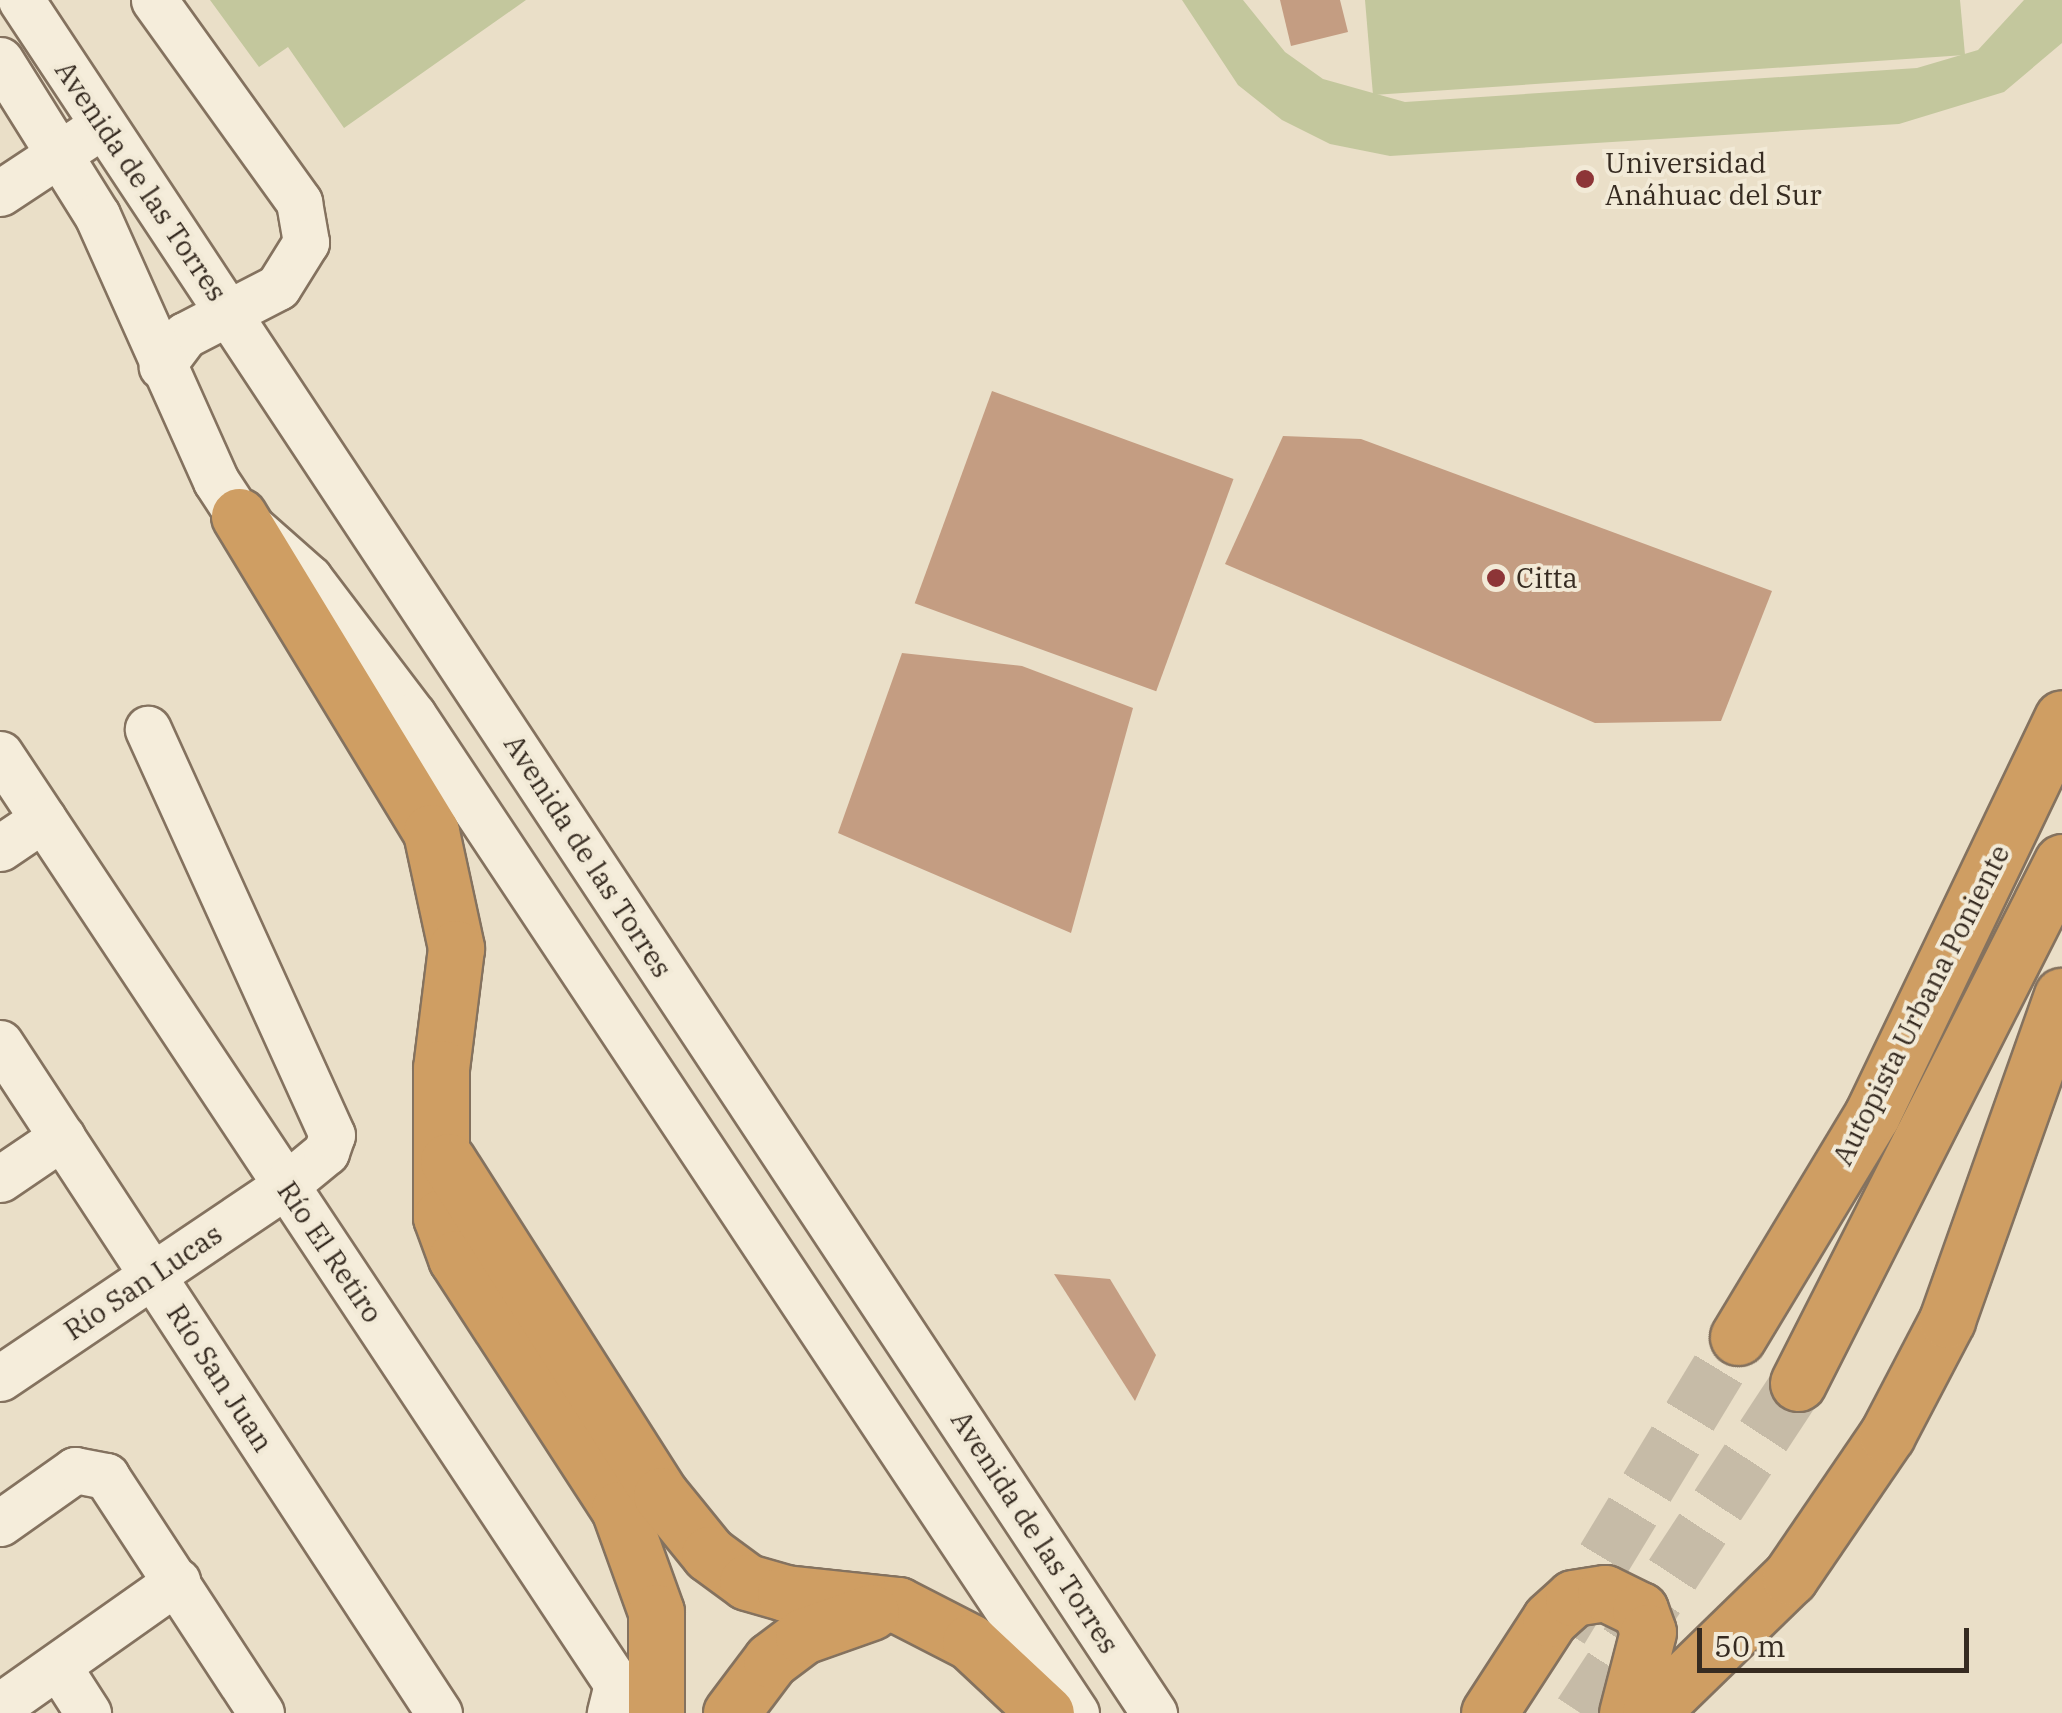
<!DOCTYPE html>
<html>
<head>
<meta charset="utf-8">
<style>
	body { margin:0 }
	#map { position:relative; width:2062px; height:1713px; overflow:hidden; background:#eadfc8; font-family:"IBM Plex Serif",serif }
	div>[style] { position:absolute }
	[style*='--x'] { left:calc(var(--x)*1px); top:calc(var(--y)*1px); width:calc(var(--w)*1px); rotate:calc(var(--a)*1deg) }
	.green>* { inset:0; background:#c3c79d }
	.building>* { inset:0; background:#c49d82; transform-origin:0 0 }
	.highway-tunnel>* { height:55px; margin-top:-27.5px; transform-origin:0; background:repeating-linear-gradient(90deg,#c6bba7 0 55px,transparent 0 83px) }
	.roads { filter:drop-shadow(2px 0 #84725f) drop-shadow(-2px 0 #84725f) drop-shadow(0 2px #84725f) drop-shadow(0 -2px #84725f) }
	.minor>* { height:45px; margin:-22.5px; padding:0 22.5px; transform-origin:22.5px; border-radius:22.5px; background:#f5eddb }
	.highway>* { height:55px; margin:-27.5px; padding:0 27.5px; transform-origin:27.5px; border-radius:27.5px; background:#cf9e63 }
	.dots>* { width:28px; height:28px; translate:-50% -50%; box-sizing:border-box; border:5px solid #f2ead7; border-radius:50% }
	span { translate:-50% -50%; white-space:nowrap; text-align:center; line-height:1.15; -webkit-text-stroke:8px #f2ead7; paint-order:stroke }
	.poi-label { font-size:28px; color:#362b21 }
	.left { translate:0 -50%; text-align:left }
	.street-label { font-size:28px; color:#362b21 }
	.scale { position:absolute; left:1697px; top:1628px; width:272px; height:45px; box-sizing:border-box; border:5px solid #362b21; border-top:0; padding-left:12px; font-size:30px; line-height:35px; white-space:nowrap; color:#362b21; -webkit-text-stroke:8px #f2ead7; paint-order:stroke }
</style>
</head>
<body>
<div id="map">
	<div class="green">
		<i style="clip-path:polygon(210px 0,526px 0,344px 128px,288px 47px,259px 67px)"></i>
		<i style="clip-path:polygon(1182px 0,1243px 0,1285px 52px,1323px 79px,1405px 102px,1917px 68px,1978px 50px,2024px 0,2062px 0,2062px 43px,2004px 92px,1899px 124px,1390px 156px,1330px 144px,1282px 120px,1238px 85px)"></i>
		<i style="clip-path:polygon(1365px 0,1960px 0,1965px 55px,1373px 95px)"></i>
	</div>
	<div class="building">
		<i style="clip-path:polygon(1280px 0,1340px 0,1348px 32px,1291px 46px)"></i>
		<i style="left:992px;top:391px;width:257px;height:226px;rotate:20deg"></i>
		<i style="clip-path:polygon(1283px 436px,1361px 439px,1772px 591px,1721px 721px,1595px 723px,1225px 564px)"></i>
		<i style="clip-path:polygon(902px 653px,1022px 666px,1133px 708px,1071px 933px,838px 833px)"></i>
		<i style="clip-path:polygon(1054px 1274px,1110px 1279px,1156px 1355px,1135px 1401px)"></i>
	</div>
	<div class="highway-tunnel">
		<i style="--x:1561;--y:1629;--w:341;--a:-58.8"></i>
		<i style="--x:1581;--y:1713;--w:395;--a:-56.7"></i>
	</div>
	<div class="roads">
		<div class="minor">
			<i style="--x:21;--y:0;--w:2054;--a:56.52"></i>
			<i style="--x:154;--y:0;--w:249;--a:54.3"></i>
			<i style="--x:299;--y:202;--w:41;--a:80.1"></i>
			<i style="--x:306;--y:242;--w:53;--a:121.9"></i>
			<i style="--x:278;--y:287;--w:105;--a:152.7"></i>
			<i style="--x:185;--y:335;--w:39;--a:127"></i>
			<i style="--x:0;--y:60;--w:183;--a:58"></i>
			<i style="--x:97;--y:215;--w:291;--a:65.9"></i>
			<i style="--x:216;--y:481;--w:42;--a:56.7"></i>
			<i style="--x:239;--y:516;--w:94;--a:41.5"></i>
			<i style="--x:309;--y:578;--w:172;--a:52.8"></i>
			<i style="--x:413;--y:715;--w:1198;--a:56.4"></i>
			<i style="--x:0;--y:193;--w:103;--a:-33.5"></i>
			<i style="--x:0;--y:754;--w:1116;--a:56.44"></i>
			<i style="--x:617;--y:1684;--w:30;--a:104"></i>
			<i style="--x:0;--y:848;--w:52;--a:-34"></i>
			<i style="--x:0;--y:1043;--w:801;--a:56.77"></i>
			<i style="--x:0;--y:1179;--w:75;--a:-34.1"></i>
			<i style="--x:0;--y:1378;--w:345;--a:-34"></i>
			<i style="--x:286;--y:1185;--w:52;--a:-39.5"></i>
			<i style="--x:326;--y:1152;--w:18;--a:-71"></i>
			<i style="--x:332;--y:1135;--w:446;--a:-114.4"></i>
			<i style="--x:0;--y:1523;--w:92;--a:-35.2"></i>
			<i style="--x:75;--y:1470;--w:32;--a:11"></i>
			<i style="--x:106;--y:1476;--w:283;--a:56.8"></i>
			<i style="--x:58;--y:1666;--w:56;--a:57.4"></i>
			<i style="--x:0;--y:1706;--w:217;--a:-35.2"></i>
		</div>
		<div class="highway">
			<i style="--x:239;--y:516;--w:370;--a:58.7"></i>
			<i style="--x:431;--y:832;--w:119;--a:77.8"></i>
			<i style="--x:456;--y:948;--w:121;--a:97.1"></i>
			<i style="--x:441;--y:1068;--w:149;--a:90"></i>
			<i style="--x:441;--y:1217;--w:44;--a:69.9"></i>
			<i style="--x:456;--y:1258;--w:299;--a:57"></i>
			<i style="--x:619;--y:1509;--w:109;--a:70.2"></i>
			<i style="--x:656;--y:1612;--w:101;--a:90"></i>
			<i style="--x:448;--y:1161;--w:396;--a:57.5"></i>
			<i style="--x:661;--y:1495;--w:76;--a:50.9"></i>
			<i style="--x:709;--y:1554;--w:47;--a:36.4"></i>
			<i style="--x:747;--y:1582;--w:40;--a:16"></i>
			<i style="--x:785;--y:1593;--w:114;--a:6.1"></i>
			<i style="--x:898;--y:1605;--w:81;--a:27.2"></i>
			<i style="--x:970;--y:1642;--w:104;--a:43.1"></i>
			<i style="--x:1738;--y:1337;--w:259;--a:-58.9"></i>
			<i style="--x:1872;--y:1115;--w:440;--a:-64.4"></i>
			<i style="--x:1798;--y:1383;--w:584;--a:-63.13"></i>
			<i style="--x:731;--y:1713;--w:66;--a:-53"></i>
			<i style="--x:771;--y:1660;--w:40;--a:-37"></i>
			<i style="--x:803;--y:1636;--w:72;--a:-19.4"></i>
			<i style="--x:1489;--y:1713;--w:112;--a:-57"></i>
			<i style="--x:1550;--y:1619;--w:31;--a:-42"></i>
			<i style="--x:1573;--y:1598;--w:32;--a:-9"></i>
			<i style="--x:1605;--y:1593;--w:39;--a:26"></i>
			<i style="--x:1640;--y:1610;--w:23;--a:70"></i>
			<i style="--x:1648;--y:1632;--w:84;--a:104.5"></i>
			<i style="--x:1650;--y:1713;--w:195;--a:-44.2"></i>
			<i style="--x:1790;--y:1577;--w:172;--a:-55.7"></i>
			<i style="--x:1887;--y:1435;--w:130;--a:-62.4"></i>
			<i style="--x:1947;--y:1320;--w:344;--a:-70.5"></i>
		</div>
	</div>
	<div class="dots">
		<i style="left:1585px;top:179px;background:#8d3537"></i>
		<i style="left:1496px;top:578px;background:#8d3537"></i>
	</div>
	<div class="poi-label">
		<span class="left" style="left:1605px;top:179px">Universidad<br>Anáhuac del Sur</span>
		<span class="left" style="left:1516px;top:578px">Citta</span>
	</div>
	<div class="street-label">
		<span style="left:141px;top:181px;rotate:56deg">Avenida de las Torres</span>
		<span style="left:588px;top:856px;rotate:57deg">Avenida de las Torres</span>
		<span style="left:1921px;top:1005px;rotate:-63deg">Autopista Urbana Poniente</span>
		<span style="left:330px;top:1252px;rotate:56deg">Río El Retiro</span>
		<span style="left:143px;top:1282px;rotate:-34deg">Río San Lucas</span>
		<span style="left:220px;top:1378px;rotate:57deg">Río San Juan</span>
		<span style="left:1035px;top:1532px;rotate:57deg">Avenida de las Torres</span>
	</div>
	<div class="scale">50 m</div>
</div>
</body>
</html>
